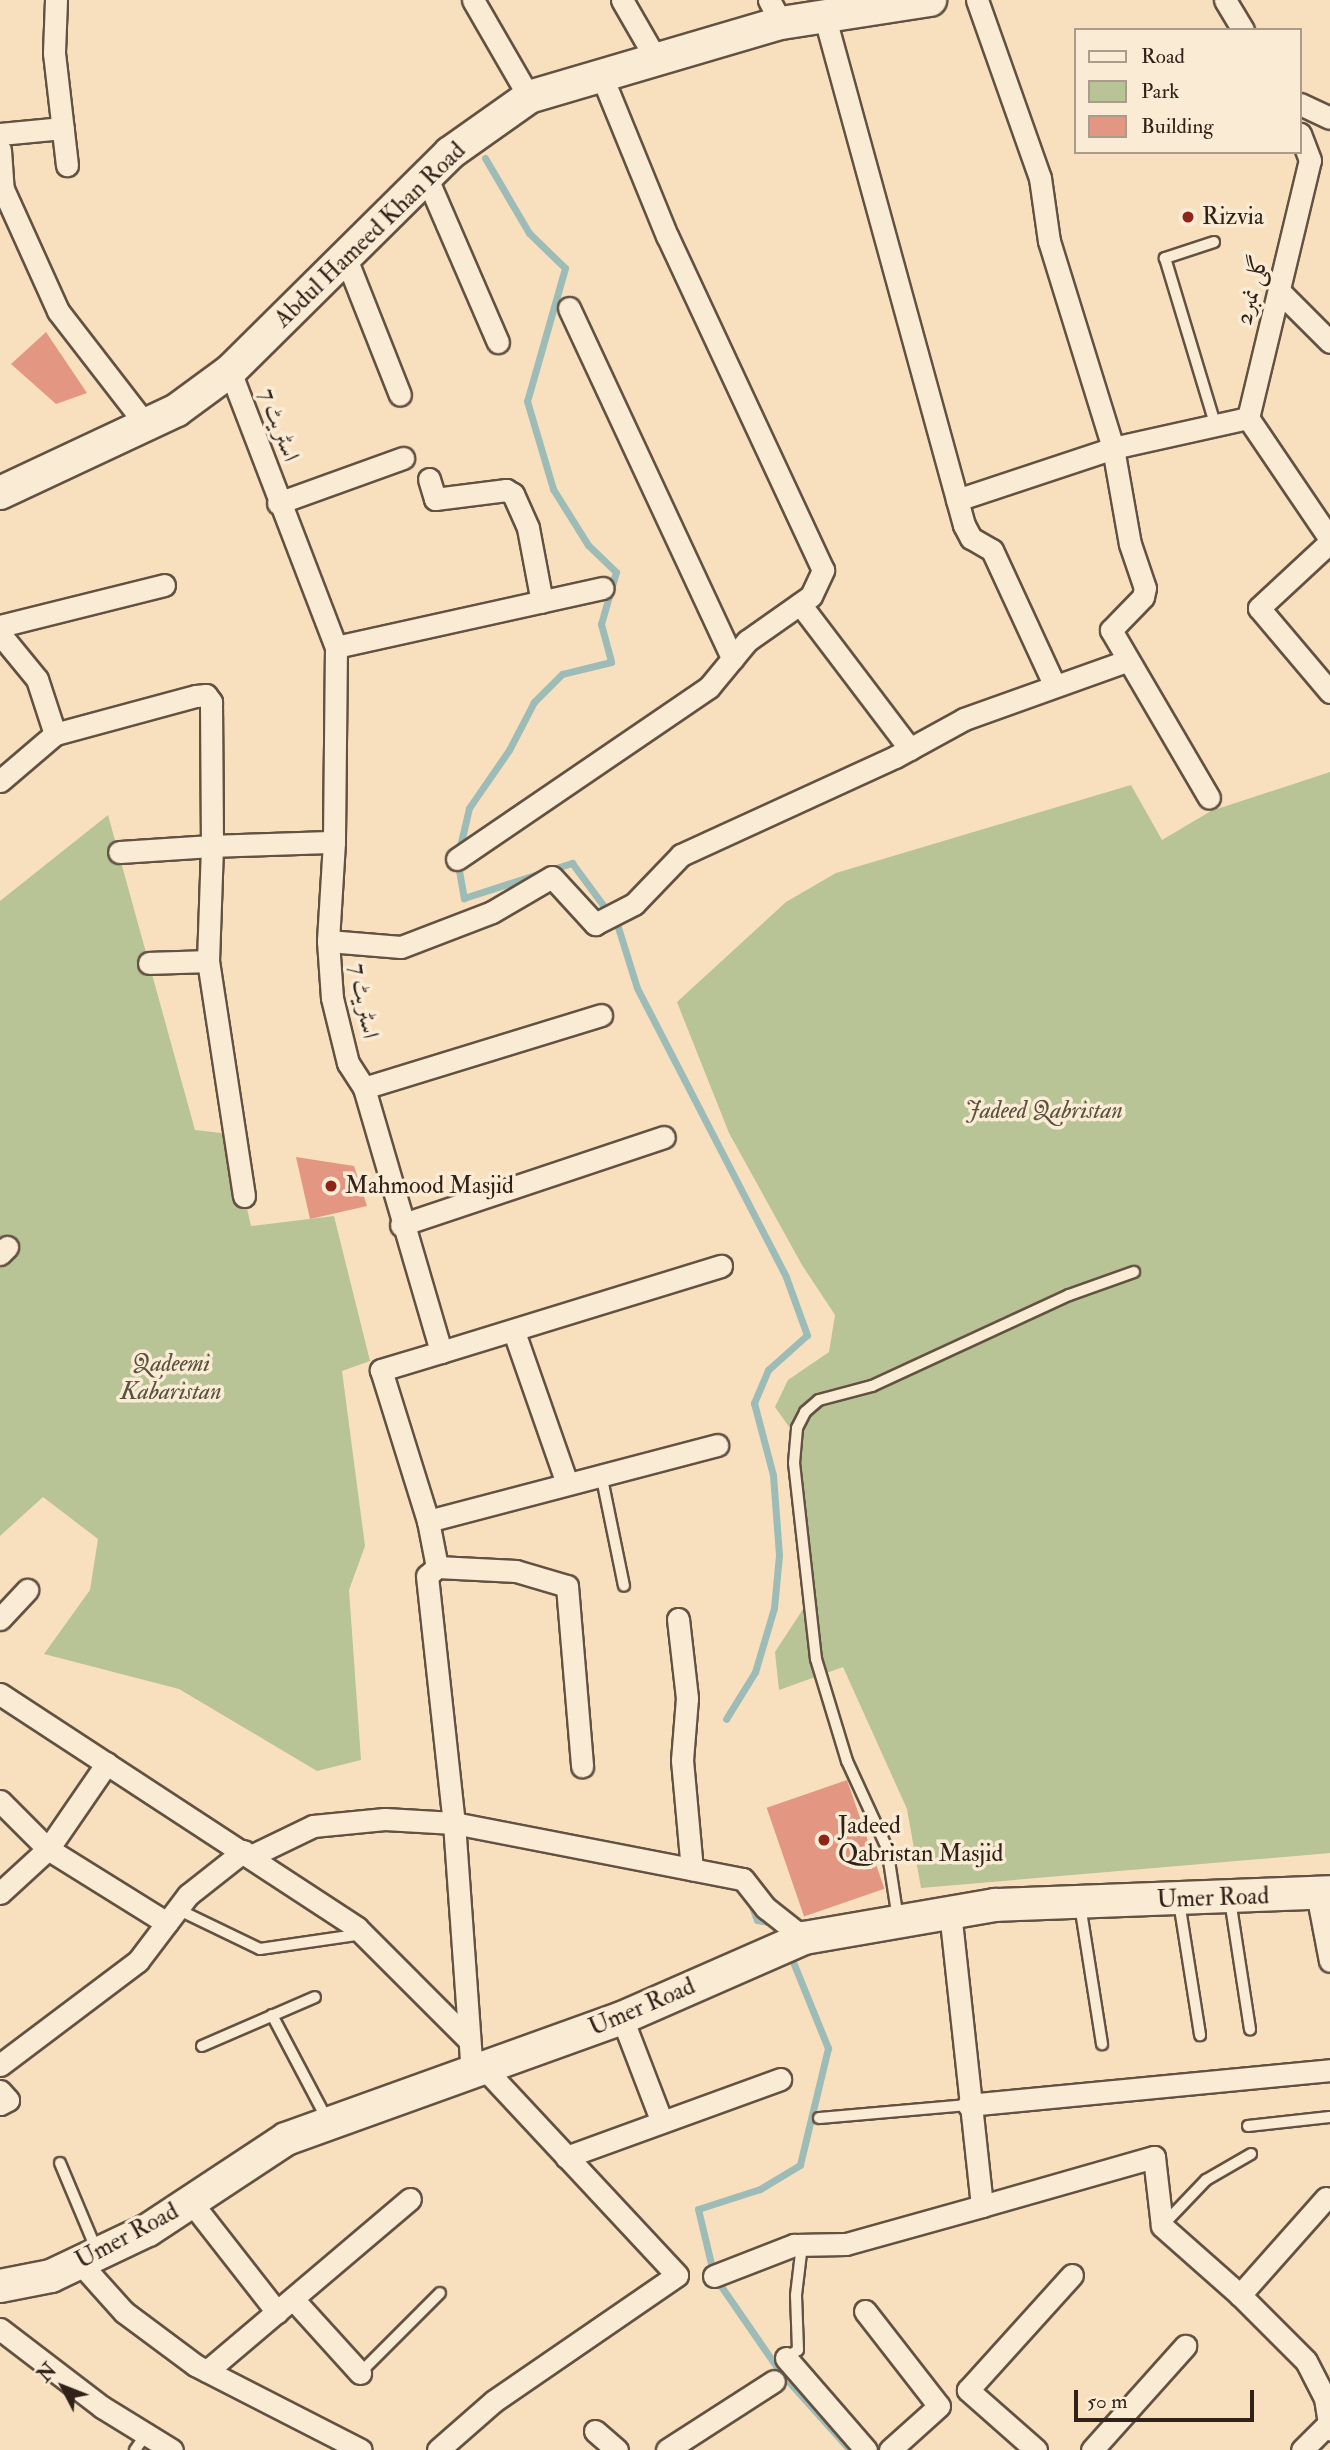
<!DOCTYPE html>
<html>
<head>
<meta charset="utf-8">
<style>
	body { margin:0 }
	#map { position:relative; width:1330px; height:2450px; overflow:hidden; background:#f8e0bf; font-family:"IM FELL Double Pica",Amiri,serif }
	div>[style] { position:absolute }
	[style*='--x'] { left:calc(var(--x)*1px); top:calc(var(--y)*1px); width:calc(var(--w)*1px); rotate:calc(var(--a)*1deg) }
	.green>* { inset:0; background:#b8c396 }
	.stream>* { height:7px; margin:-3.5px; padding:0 3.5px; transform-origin:3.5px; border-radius:3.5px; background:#9ebcb7 }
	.building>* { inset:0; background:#e39783; transform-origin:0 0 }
	.roads { filter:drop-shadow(2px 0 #635242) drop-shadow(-2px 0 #635242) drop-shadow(0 2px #635242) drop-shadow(0 -2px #635242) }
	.lane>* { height:10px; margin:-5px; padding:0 5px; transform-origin:5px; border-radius:5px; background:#faebd5 }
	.street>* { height:21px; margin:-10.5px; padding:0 10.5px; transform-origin:10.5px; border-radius:10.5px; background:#faebd5 }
	.secondary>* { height:32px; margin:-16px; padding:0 16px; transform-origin:16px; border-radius:16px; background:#faebd5 }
	.dots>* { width:19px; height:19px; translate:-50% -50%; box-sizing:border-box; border:4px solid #faebd5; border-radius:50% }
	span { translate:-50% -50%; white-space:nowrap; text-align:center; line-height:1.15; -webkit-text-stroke:7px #faebd5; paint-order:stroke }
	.poi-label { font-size:24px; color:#312219 }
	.left { translate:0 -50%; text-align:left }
	.street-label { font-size:24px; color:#312219 }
	.park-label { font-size:24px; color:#5a523e; font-style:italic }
	.legend { position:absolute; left:1074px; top:28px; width:228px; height:126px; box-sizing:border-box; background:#faebd5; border:2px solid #aa9b8a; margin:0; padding:9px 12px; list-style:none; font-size:21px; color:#312219 }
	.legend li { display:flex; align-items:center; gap:14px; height:35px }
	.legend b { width:35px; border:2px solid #aa9b8a }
	.north { position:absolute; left:28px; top:2352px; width:70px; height:70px; -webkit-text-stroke:5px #faebd5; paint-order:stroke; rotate:312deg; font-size:19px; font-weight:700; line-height:28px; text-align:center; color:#312219 }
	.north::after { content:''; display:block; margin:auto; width:24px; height:32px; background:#312219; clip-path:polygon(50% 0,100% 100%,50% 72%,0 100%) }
	.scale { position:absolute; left:1074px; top:2390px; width:180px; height:32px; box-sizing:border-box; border:4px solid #312219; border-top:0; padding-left:9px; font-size:21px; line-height:24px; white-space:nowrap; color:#312219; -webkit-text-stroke:5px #faebd5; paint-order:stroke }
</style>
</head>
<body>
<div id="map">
	<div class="green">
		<i style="clip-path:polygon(1330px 772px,1330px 1853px,921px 1888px,907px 1809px,843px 1667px,779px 1690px,775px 1652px,807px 1603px,799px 1441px,775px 1407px,788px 1380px,829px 1352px,835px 1315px,802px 1265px,729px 1133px,677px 1002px,786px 902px,836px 873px,1131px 785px,1162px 840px,1211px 811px)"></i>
		<i style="clip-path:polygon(108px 815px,195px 1130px,230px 1134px,251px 1226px,334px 1216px,370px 1361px,342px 1371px,365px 1546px,349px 1590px,361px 1760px,317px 1771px,179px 1689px,44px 1654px,90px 1590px,98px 1539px,43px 1497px,0 1536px,0 901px)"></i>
	</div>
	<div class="stream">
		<i style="--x:485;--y:158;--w:87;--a:59.6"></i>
		<i style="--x:529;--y:233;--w:50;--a:44.2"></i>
		<i style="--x:565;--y:268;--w:138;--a:105.9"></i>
		<i style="--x:527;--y:401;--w:92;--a:73.5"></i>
		<i style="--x:553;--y:489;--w:66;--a:58"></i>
		<i style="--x:588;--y:545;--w:39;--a:44"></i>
		<i style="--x:616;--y:572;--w:54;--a:106.1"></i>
		<i style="--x:601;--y:624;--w:39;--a:75"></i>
		<i style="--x:611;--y:662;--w:50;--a:166.2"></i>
		<i style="--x:562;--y:674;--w:40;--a:135"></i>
		<i style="--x:534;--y:702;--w:54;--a:117.5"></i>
		<i style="--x:509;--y:750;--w:70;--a:124.6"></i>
		<i style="--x:469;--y:808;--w:52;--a:103.2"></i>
		<i style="--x:457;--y:859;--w:40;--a:80"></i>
		<i style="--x:464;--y:898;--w:114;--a:-18"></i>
		<i style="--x:572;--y:863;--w:76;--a:53.6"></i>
		<i style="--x:617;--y:924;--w:67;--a:72.6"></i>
		<i style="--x:637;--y:988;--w:325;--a:62.7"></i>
		<i style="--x:786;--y:1277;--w:62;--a:70.1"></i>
		<i style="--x:807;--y:1335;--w:52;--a:138.1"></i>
		<i style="--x:768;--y:1370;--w:36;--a:113"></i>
		<i style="--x:754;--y:1403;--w:74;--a:75.2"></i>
		<i style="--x:773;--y:1475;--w:80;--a:85.7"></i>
		<i style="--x:779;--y:1555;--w:53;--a:95.4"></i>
		<i style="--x:774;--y:1608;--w:67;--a:106.5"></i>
		<i style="--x:755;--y:1672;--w:55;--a:121.7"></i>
		<i style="--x:750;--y:1901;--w:20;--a:70"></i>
		<i style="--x:757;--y:1920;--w:17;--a:10"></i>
		<i style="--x:789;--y:1952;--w:104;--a:67.9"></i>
		<i style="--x:828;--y:2048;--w:120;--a:103.5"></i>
		<i style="--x:800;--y:2165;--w:47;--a:149"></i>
		<i style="--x:760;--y:2189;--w:65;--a:162.1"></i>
		<i style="--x:698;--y:2209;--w:69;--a:76.6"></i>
		<i style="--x:714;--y:2276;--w:118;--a:55.4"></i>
		<i style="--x:781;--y:2373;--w:103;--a:48.1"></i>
	</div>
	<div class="building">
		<i style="clip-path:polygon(46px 332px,87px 393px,56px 404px,11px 364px)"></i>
		<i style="clip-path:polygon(296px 1157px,354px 1166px,367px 1206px,310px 1219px)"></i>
		<i style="left:847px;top:1780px;width:115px;height:85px;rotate:71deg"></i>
	</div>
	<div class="roads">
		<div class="lane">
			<i style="--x:1214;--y:242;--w:52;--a:161.9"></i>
			<i style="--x:1165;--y:258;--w:173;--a:73.2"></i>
			<i style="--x:601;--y:1474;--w:114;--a:78.4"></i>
			<i style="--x:1230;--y:1900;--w:131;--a:81.2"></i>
			<i style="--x:1179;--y:1902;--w:135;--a:81"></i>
			<i style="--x:1080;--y:1905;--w:141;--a:81"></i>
			<i style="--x:177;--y:1909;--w:92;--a:25.7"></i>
			<i style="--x:260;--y:1949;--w:104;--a:-8.3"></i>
			<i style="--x:898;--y:1919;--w:72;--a:-98.8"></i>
			<i style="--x:887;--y:1848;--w:96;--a:-114.7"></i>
			<i style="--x:847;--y:1761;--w:107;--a:-106.9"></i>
			<i style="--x:816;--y:1659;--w:197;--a:-96.4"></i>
			<i style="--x:794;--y:1463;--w:35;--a:-85"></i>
			<i style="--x:797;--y:1428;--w:18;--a:-63"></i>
			<i style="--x:805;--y:1412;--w:18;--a:-41"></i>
			<i style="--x:819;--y:1400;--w:55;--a:-14.8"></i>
			<i style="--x:872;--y:1386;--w:217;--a:-24.8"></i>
			<i style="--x:1069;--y:1295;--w:69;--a:-19.5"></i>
			<i style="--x:272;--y:2015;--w:120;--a:62.2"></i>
			<i style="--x:202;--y:2046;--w:123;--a:-23.4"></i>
			<i style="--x:819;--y:2118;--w:150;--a:-5"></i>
			<i style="--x:1248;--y:2126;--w:82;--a:-6.3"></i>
			<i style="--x:60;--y:2163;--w:95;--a:67.2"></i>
			<i style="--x:1162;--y:2226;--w:64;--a:-46.3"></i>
			<i style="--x:1206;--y:2180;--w:52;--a:-30"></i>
			<i style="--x:786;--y:2358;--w:14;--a:-34"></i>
			<i style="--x:798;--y:2350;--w:55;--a:-92.1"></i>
			<i style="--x:796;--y:2295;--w:50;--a:-83.2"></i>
			<i style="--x:360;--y:2373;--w:113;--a:-45"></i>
			<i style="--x:135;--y:2450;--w:19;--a:-55"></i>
		</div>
		<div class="street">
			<i style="--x:56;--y:0;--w:53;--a:92.2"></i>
			<i style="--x:54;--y:53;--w:113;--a:83.4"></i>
			<i style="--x:473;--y:0;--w:112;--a:60"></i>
			<i style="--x:622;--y:0;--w:68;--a:60"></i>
			<i style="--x:769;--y:0;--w:26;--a:62"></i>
			<i style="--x:977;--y:0;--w:189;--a:70.5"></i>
			<i style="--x:1040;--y:178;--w:64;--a:81.9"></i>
			<i style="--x:1049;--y:241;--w:217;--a:72.8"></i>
			<i style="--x:1113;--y:448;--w:97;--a:80"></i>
			<i style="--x:1130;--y:544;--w:46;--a:71.2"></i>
			<i style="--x:1145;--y:588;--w:9;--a:103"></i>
			<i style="--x:1143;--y:597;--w:46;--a:134.1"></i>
			<i style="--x:1111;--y:630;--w:194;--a:59.7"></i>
			<i style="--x:1225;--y:0;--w:35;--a:59"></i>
			<i style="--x:825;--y:18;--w:526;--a:74.67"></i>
			<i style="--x:964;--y:525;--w:15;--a:62"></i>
			<i style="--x:971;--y:538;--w:24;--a:30"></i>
			<i style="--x:992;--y:550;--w:148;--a:65.2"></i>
			<i style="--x:1300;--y:104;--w:33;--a:25"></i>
			<i style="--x:0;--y:134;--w:63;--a:-5.4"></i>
			<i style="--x:0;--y:150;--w:39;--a:86"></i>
			<i style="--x:3;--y:189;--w:134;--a:65.7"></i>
			<i style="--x:58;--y:311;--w:144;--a:52.3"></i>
			<i style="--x:426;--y:176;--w:181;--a:66.6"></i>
			<i style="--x:345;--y:256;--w:149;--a:68.4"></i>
			<i style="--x:1279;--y:291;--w:72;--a:45"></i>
			<i style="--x:569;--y:308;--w:387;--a:65"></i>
			<i style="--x:230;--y:371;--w:296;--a:69"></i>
			<i style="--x:336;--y:647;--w:195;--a:90.6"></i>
			<i style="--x:334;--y:842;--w:99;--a:93.5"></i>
			<i style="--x:328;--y:941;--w:57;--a:86"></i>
			<i style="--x:332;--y:998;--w:67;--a:76.2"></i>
			<i style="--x:348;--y:1063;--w:30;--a:57"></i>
			<i style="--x:364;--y:1088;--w:275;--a:73.7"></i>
			<i style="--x:441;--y:1352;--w:293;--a:-17.1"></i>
			<i style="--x:1248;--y:418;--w:265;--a:-76.5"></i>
			<i style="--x:1310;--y:160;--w:28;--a:-111"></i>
			<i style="--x:1248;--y:418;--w:146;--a:55.9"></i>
			<i style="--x:429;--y:479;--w:21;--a:73"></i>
			<i style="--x:435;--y:499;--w:72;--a:-7.2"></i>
			<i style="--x:506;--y:490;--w:8;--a:30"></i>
			<i style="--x:513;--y:494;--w:37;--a:66"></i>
			<i style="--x:528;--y:528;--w:75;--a:79.3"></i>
			<i style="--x:957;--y:500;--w:164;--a:-18.4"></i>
			<i style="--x:1113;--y:448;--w:138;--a:-12.5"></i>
			<i style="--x:278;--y:503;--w:133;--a:-19.8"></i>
			<i style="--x:1330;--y:542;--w:97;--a:137.1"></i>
			<i style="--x:1259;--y:608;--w:110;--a:49.8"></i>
			<i style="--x:800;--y:604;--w:182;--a:52.8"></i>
			<i style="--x:0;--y:626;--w:169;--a:-14"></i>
			<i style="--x:0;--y:634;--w:58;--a:50.6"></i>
			<i style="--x:37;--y:679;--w:58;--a:71.9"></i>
			<i style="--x:55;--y:734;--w:146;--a:-15.1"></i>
			<i style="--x:196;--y:696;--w:10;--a:-6"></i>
			<i style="--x:206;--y:695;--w:9;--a:54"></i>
			<i style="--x:211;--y:702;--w:144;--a:89.6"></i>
			<i style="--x:212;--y:846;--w:93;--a:176.3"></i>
			<i style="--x:336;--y:647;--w:273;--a:-12.5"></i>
			<i style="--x:0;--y:781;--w:72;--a:-40.5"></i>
			<i style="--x:457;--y:859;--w:305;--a:-34.3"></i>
			<i style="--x:709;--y:687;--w:60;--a:-50.4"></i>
			<i style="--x:747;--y:641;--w:78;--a:-35.1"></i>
			<i style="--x:811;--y:596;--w:29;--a:-65"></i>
			<i style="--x:823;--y:570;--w:369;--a:-115"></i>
			<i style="--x:667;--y:236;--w:175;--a:-112.2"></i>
			<i style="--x:328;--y:941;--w:73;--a:4.7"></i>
			<i style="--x:401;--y:947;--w:97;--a:-21"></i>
			<i style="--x:492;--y:912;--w:69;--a:-30.3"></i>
			<i style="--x:552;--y:877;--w:64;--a:47.5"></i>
			<i style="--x:595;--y:924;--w:44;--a:-27.1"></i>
			<i style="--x:634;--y:904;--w:68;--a:-46.2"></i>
			<i style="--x:681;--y:855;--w:235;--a:-24.6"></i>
			<i style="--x:895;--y:757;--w:79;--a:-28.8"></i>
			<i style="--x:964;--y:719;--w:172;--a:-19.7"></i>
			<i style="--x:149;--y:963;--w:59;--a:-1.9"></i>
			<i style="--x:364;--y:1088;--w:248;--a:-17.1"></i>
			<i style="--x:244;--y:1196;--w:238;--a:-98.7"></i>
			<i style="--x:208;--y:961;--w:115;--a:-88"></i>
			<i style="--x:212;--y:846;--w:122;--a:-1.9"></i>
			<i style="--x:401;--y:1225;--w:277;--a:-18.5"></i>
			<i style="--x:0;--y:1254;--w:10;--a:-45"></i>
			<i style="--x:514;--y:1332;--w:160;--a:70.7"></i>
			<i style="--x:441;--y:1352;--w:63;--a:163.3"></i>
			<i style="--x:381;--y:1370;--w:158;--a:72.7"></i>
			<i style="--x:428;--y:1521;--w:47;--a:78.9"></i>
			<i style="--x:437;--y:1567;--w:13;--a:138"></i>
			<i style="--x:427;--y:1576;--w:248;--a:83.8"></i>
			<i style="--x:454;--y:1823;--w:252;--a:85.9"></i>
			<i style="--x:428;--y:1521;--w:299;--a:-14.7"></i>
			<i style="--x:437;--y:1567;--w:79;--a:2.9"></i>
			<i style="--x:516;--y:1571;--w:53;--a:16.4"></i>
			<i style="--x:567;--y:1586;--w:181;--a:85.2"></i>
			<i style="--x:0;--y:1619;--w:40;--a:-47"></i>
			<i style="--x:678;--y:1619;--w:80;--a:83.5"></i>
			<i style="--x:687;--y:1698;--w:62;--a:94.6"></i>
			<i style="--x:682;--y:1760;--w:110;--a:84.8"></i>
			<i style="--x:0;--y:1694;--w:427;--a:33.2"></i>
			<i style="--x:357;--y:1928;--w:158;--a:45"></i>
			<i style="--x:0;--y:1801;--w:68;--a:45"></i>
			<i style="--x:48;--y:1849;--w:140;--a:31.9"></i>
			<i style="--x:251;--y:1856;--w:69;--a:-25.8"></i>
			<i style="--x:313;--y:1826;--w:72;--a:-5.6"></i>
			<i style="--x:385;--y:1819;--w:69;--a:3.3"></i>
			<i style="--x:454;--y:1823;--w:294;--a:11"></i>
			<i style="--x:743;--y:1879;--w:37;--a:52"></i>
			<i style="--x:766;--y:1908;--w:48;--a:38.3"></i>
			<i style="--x:0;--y:1893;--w:65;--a:-42.5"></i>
			<i style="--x:48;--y:1849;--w:104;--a:-55.5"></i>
			<i style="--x:1317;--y:1893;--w:69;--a:79.2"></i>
			<i style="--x:622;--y:2018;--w:111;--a:69"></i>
			<i style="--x:0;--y:2065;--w:173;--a:-37"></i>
			<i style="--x:138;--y:1961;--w:83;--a:-52.9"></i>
			<i style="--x:188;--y:1895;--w:71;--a:-38.2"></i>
			<i style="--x:0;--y:2091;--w:12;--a:48"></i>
			<i style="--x:8;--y:2100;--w:9;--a:153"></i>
			<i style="--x:968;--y:2105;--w:364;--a:-5.5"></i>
			<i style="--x:566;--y:2157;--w:228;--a:-20"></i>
			<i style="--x:1326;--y:2198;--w:130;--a:131.6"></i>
			<i style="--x:1240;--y:2295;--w:93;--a:45"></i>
			<i style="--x:1306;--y:2361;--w:42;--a:62.8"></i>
			<i style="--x:1325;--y:2398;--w:32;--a:81"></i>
			<i style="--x:191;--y:2202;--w:140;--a:52"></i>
			<i style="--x:982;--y:2206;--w:179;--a:-15.9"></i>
			<i style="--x:1154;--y:2157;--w:69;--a:83.4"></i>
			<i style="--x:1162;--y:2226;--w:104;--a:41.5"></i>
			<i style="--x:80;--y:2263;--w:66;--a:48.1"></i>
			<i style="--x:124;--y:2312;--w:89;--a:36.7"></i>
			<i style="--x:195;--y:2365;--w:186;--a:27.1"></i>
			<i style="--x:714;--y:2276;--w:86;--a:-21.2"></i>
			<i style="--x:794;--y:2245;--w:52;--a:-1.1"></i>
			<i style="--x:846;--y:2244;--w:141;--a:-15.6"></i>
			<i style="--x:982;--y:2206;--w:295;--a:-96.2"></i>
			<i style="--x:293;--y:2299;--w:100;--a:47.8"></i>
			<i style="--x:865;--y:2311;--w:120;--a:52.1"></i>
			<i style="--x:939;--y:2406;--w:66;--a:138.1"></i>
			<i style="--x:0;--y:2329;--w:128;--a:37.4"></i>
			<i style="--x:102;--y:2407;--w:82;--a:31.6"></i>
			<i style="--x:786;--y:2358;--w:122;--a:49"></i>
			<i style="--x:207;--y:2371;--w:266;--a:-40.3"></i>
			<i style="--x:595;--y:2431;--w:29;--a:41"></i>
			<i style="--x:438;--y:2450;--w:74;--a:-41.2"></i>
			<i style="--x:494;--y:2401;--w:222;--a:-34.5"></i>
			<i style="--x:677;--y:2275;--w:282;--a:-133"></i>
			<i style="--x:667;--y:2450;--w:127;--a:-32.8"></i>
			<i style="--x:1036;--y:2450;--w:91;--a:-138.6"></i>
			<i style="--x:968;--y:2390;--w:155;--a:-47.9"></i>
			<i style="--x:1092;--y:2450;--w:140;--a:-48.2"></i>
			<i style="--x:1302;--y:2450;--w:37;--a:-45"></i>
		</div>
		<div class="secondary">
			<i style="--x:0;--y:493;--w:195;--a:-25.1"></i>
			<i style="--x:177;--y:410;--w:66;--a:-36.3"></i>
			<i style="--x:230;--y:371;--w:310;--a:-44.7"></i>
			<i style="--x:450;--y:153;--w:97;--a:-35.3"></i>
			<i style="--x:529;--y:97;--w:263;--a:-16.4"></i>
			<i style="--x:781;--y:23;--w:151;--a:-8.8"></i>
			<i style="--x:0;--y:2286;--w:52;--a:-11.1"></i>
			<i style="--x:51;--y:2276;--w:107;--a:-25.4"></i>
			<i style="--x:148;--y:2230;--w:165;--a:-33.4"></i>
			<i style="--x:286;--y:2139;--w:357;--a:-19.8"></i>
			<i style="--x:622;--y:2018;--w:199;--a:-23.7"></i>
			<i style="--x:804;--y:1938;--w:194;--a:-9.8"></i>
			<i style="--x:995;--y:1905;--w:335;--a:-2.2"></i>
		</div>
	</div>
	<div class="dots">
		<i style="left:1188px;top:217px;background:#8f2418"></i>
		<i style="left:331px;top:1186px;background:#8f2418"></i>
		<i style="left:824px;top:1840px;background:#8f2418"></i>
	</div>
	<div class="poi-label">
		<span class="left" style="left:1202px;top:217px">Rizvia</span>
		<span class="left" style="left:345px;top:1186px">Mahmood Masjid</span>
		<span class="left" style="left:838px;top:1840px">Jadeed<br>Qabristan Masjid</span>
	</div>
	<div class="street-label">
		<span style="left:370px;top:235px;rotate:-44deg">Abdul Hameed Khan Road</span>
		<span style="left:1252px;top:290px;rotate:-76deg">گلی نمبر2</span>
		<span style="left:279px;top:425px;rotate:70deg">اسٹریٹ 7</span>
		<span style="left:364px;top:1001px;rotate:80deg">اسٹریٹ 7</span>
		<span style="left:1213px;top:1898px;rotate:-2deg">Umer Road</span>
		<span style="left:642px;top:2007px;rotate:-23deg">Umer Road</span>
		<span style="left:127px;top:2236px;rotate:-28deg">Umer Road</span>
	</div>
	<div class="park-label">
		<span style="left:1044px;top:1111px">Jadeed Qabristan</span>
		<span style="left:171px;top:1378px">Qadeemi<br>Kabaristan</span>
	</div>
	<ul class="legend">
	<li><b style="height:9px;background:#faebd5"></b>Road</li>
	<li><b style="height:19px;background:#b8c396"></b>Park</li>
	<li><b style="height:19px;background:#e39783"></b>Building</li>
	</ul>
	<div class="north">N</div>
	<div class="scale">50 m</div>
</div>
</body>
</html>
